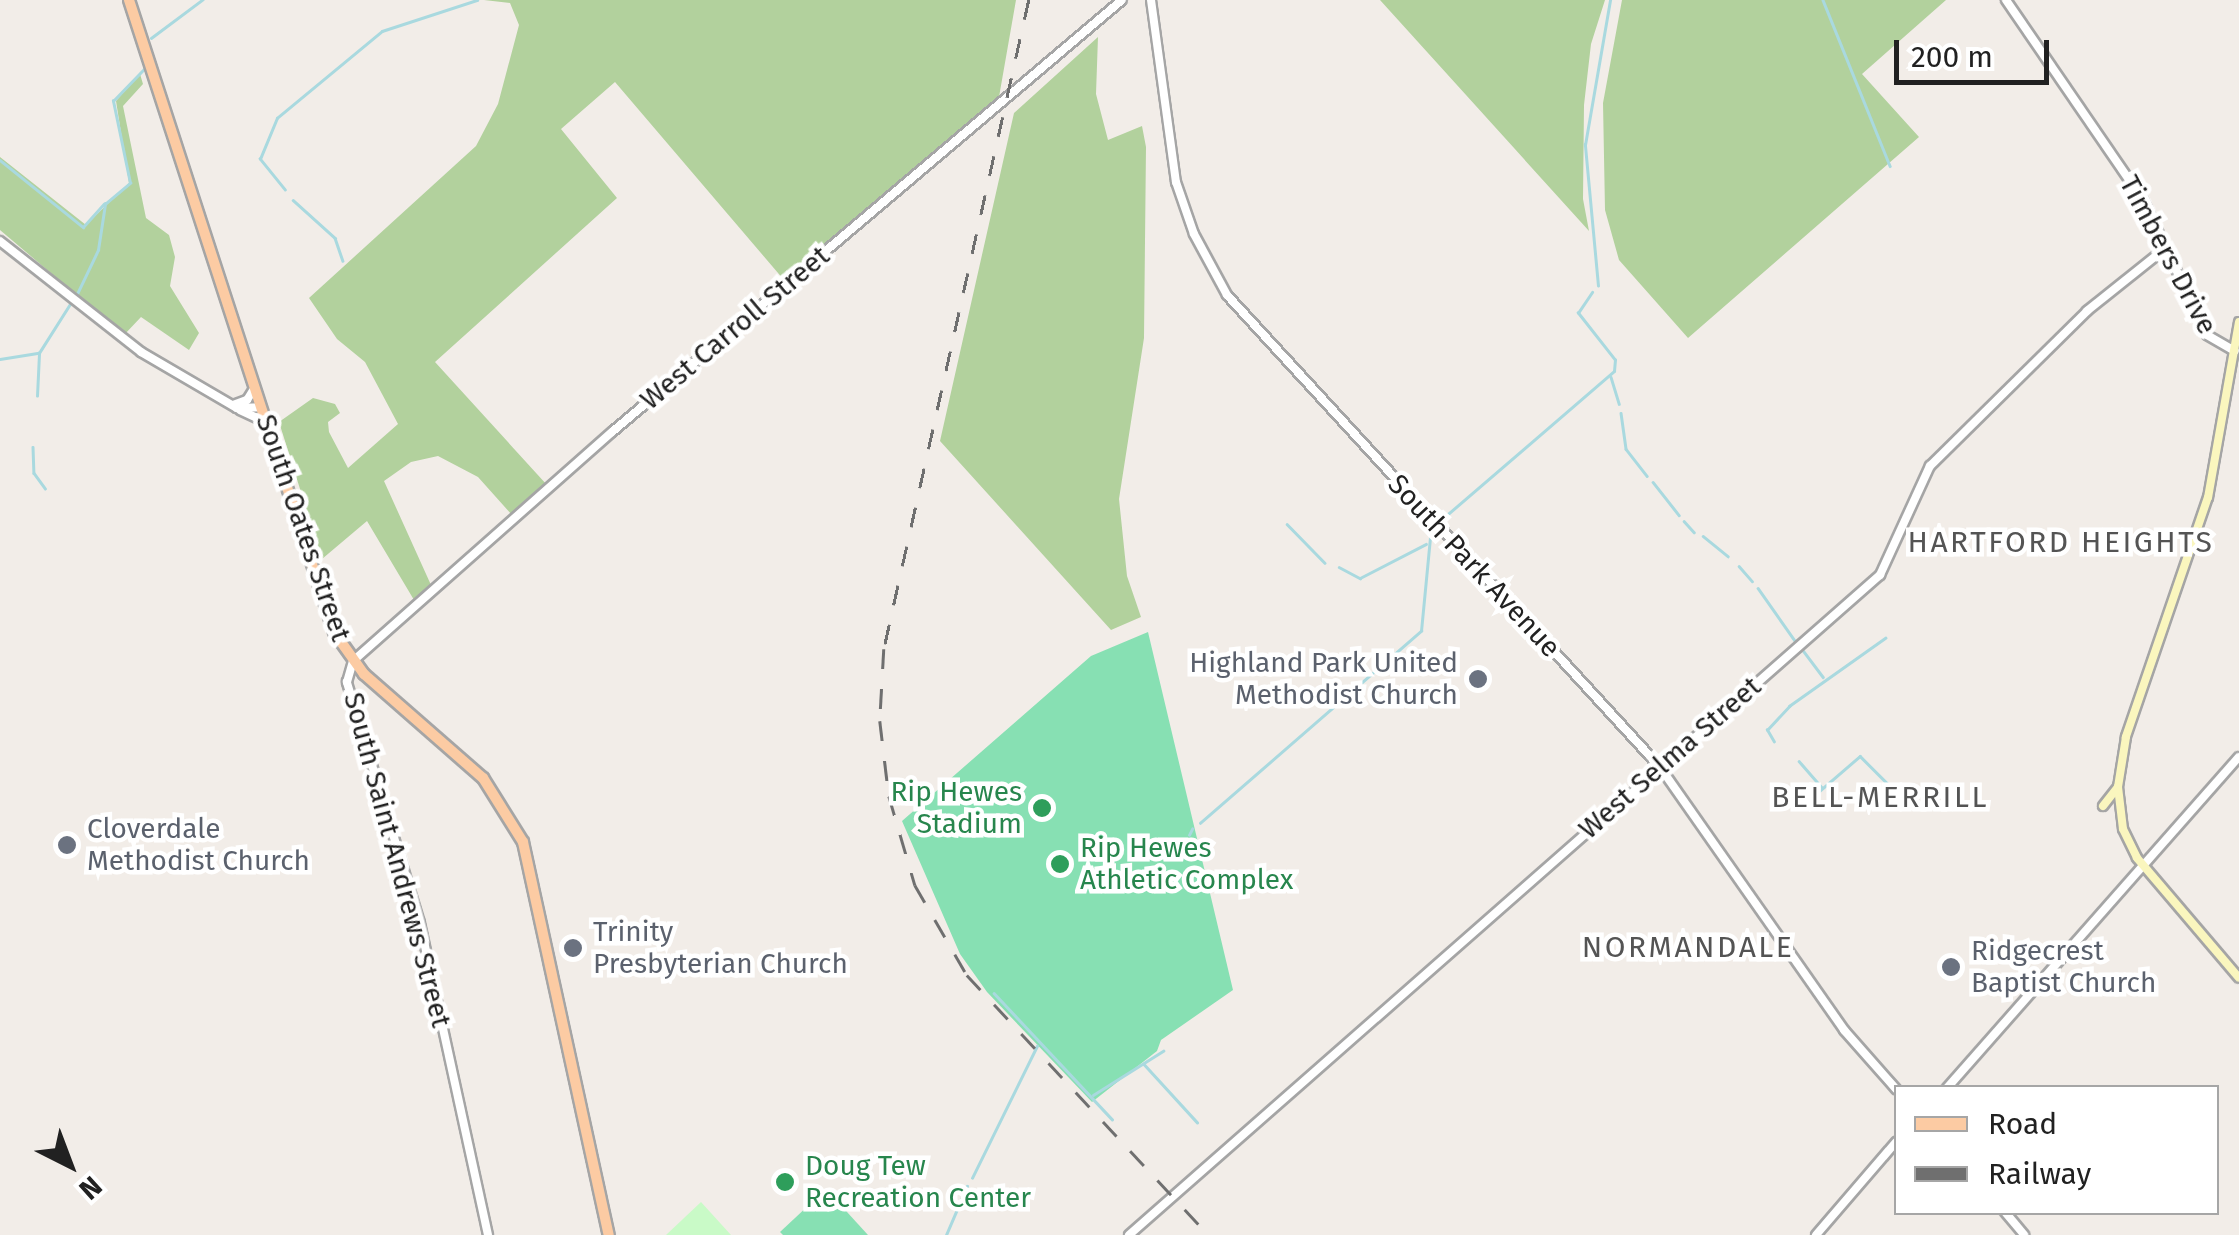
<!DOCTYPE html>
<html>
<head>
<meta charset="utf-8">
<style>
	body { margin:0 }
	#map { position:relative; width:2239px; height:1235px; overflow:hidden; background:#f2ede8; font-family:"Fira Sans",sans-serif }
	div>[style] { position:absolute }
	[style*='--x'] { left:calc(var(--x)*1px); top:calc(var(--y)*1px); width:calc(var(--w)*1px); rotate:calc(var(--a)*1deg) }
	.forest>* { inset:0; background:#b2d19d }
	.park>* { inset:0; background:#c9fac7 }
	.pitch>* { inset:0; background:#87e0b3 }
	.stream>* { height:2.5px; margin:-1.25px; padding:0 1.25px; transform-origin:1.25px; border-radius:1.25px; background:#a9d9df }
	.roads { filter:drop-shadow(2px 0 #a5a5a5) drop-shadow(-2px 0 #a5a5a5) drop-shadow(0 2px #a5a5a5) drop-shadow(0 -2px #a5a5a5) }
	.tertiary>* { height:8px; margin:-4px; padding:0 4px; transform-origin:4px; border-radius:4px; background:#fff }
	.secondary>* { height:8px; margin:-4px; padding:0 4px; transform-origin:4px; border-radius:4px; background:#faf6be }
	.primary>* { height:10px; margin:-5px; padding:0 5px; transform-origin:5px; border-radius:5px; background:#fccba3 }
	.rail>* { height:2.5px; margin-top:-1.25px; transform-origin:0; background:repeating-linear-gradient(90deg,#6f6f6f 0 20px,transparent 0 40px) }
	.dots>* { width:28px; height:28px; translate:-50% -50%; box-sizing:border-box; border:5px solid #fff; border-radius:50% }
	span { translate:-50% -50%; white-space:nowrap; text-align:center; line-height:1.15; -webkit-text-stroke:9px #fff; paint-order:stroke }
	.street-label { font-size:28px; color:#212121 }
	.worship-label { font-size:28px; color:#5b616d }
	.right { translate:-100% -50%; text-align:right }
	.left { translate:0 -50%; text-align:left }
	.leisure-label { font-size:28px; color:#27864d }
	.neighbourhood-label { font-size:30px; color:#545454; letter-spacing:2.5px }
	.legend { position:absolute; left:1894px; top:1085px; width:325px; height:130px; box-sizing:border-box; background:#fff; border:2px solid #a6a6a6; margin:0; padding:12px 18px; list-style:none; font-size:30px; color:#212121 }
	.legend li { display:flex; align-items:center; gap:20px; height:50px }
	.legend b { width:50px; border:2px solid #a6a6a6 }
	.north { position:absolute; left:20px; top:1115px; width:100px; height:100px; -webkit-text-stroke:8px #fff; paint-order:stroke; rotate:138deg; font-size:28px; font-weight:700; line-height:40px; text-align:center; color:#212121 }
	.north::after { content:''; display:block; margin:auto; width:35px; height:45px; background:#212121; clip-path:polygon(50% 0,100% 100%,50% 72%,0 100%) }
	.scale { position:absolute; left:1894px; top:40px; width:155px; height:45px; box-sizing:border-box; border:5px solid #212121; border-top:0; padding-left:12px; font-size:30px; line-height:35px; white-space:nowrap; color:#212121; -webkit-text-stroke:8px #fff; paint-order:stroke }
</style>
</head>
<body>
<div id="map">
	<div class="forest">
		<i style="clip-path:polygon(484px 0,1016px 0,999px 97px,784px 280px,615px 82px,561px 129px,617px 198px,435px 362px,547px 485px,512px 515px,478px 477px,438px 456px,411px 462px,384px 481px,431px 585px,414px 600px,367px 521px,322px 559px,279px 422px,313px 398px,335px 404px,340px 413px,328px 422px,329px 432px,348px 468px,398px 424px,365px 362px,337px 339px,309px 298px,476px 146px,498px 104px,519px 25px,510px 3px)"></i>
		<i style="clip-path:polygon(1380px 0,1605px 0,1591px 44px,1584px 105px,1583px 199px,1589px 231px)"></i>
		<i style="clip-path:polygon(1622px 0,1946px 0,1862px 74px,1919px 137px,1688px 338px,1619px 260px,1605px 210px,1603px 103px)"></i>
		<i style="clip-path:polygon(1098px 37px,1096px 94px,1108px 140px,1142px 126px,1146px 147px,1144px 338px,1119px 499px,1127px 576px,1141px 617px,1111px 630px,940px 441px,1014px 113px)"></i>
		<i style="clip-path:polygon(140px 74px,143px 84px,123px 106px,146px 218px,169px 235px,175px 257px,170px 286px,199px 333px,189px 350px,141px 317px,124px 335px,0 230px,0 157px,86px 225px,129px 183px,116px 101px)"></i>
	</div>
	<div class="park">
		<i style="clip-path:polygon(701px 1202px,731px 1235px,666px 1235px)"></i>
	</div>
	<div class="pitch">
		<i style="clip-path:polygon(1148px 632px,1233px 990px,1161px 1040px,1157px 1051px,1092px 1102px,987px 992px,960px 954px,902px 821px,1091px 656px)"></i>
		<i style="clip-path:polygon(826px 1189px,868px 1235px,783px 1235px,780px 1232px)"></i>
	</div>
	<div class="stream">
		<i style="--x:1823;--y:0;--w:179;--a:68"></i>
		<i style="--x:151;--y:38;--w:64;--a:-36.7"></i>
		<i style="--x:0;--y:160;--w:107;--a:38.9"></i>
		<i style="--x:83;--y:227;--w:31;--a:-48"></i>
		<i style="--x:285;--y:190;--w:40;--a:-129"></i>
		<i style="--x:260;--y:159;--w:44;--a:-67.5"></i>
		<i style="--x:277;--y:118;--w:136;--a:-39.6"></i>
		<i style="--x:382;--y:31;--w:100;--a:-18.1"></i>
		<i style="--x:293;--y:200;--w:57;--a:42.1"></i>
		<i style="--x:335;--y:238;--w:24;--a:71"></i>
		<i style="--x:1598;--y:286;--w:142;--a:-95.3"></i>
		<i style="--x:1585;--y:145;--w:147;--a:-80.2"></i>
		<i style="--x:76;--y:296;--w:51;--a:-64.4"></i>
		<i style="--x:98;--y:250;--w:47;--a:-81.3"></i>
		<i style="--x:105;--y:204;--w:33;--a:-40"></i>
		<i style="--x:130;--y:183;--w:84;--a:-101.7"></i>
		<i style="--x:113;--y:101;--w:45;--a:-45.9"></i>
		<i style="--x:0;--y:359;--w:39;--a:-9"></i>
		<i style="--x:39;--y:353;--w:58;--a:-57.7"></i>
		<i style="--x:1611;--y:377;--w:28;--a:73"></i>
		<i style="--x:37;--y:396;--w:43;--a:-87.3"></i>
		<i style="--x:1621;--y:413;--w:36;--a:82"></i>
		<i style="--x:1626;--y:449;--w:34;--a:52"></i>
		<i style="--x:33;--y:447;--w:26;--a:88"></i>
		<i style="--x:34;--y:473;--w:19;--a:54"></i>
		<i style="--x:1653;--y:482;--w:42;--a:51.8"></i>
		<i style="--x:1441;--y:520;--w:228;--a:-40.7"></i>
		<i style="--x:1614;--y:371;--w:11;--a:-85"></i>
		<i style="--x:1615;--y:360;--w:60;--a:-128.2"></i>
		<i style="--x:1578;--y:313;--w:25;--a:-56"></i>
		<i style="--x:1684;--y:521;--w:15;--a:48"></i>
		<i style="--x:1287;--y:524;--w:54;--a:45.7"></i>
		<i style="--x:1703;--y:536;--w:32;--a:39"></i>
		<i style="--x:1739;--y:566;--w:20;--a:49"></i>
		<i style="--x:1339;--y:567;--w:24;--a:28"></i>
		<i style="--x:1360;--y:578;--w:74;--a:-27.3"></i>
		<i style="--x:1758;--y:588;--w:66;--a:54.9"></i>
		<i style="--x:1802;--y:649;--w:35;--a:53"></i>
		<i style="--x:1774;--y:742;--w:14;--a:-120"></i>
		<i style="--x:1767;--y:730;--w:33;--a:-47"></i>
		<i style="--x:1789;--y:706;--w:118;--a:-35.3"></i>
		<i style="--x:1799;--y:761;--w:35;--a:49"></i>
		<i style="--x:1809;--y:800;--w:67;--a:-40.8"></i>
		<i style="--x:1860;--y:756;--w:38;--a:45"></i>
		<i style="--x:1200;--y:823;--w:293;--a:-41"></i>
		<i style="--x:1421;--y:631;--w:103;--a:-84.5"></i>
		<i style="--x:1189;--y:835;--w:7;--a:-63"></i>
		<i style="--x:994;--y:993;--w:173;--a:46.9"></i>
		<i style="--x:1144;--y:1064;--w:79;--a:47.6"></i>
		<i style="--x:1093;--y:1095;--w:83;--a:-32.2"></i>
		<i style="--x:972;--y:1178;--w:147;--a:-63.8"></i>
		<i style="--x:946;--y:1235;--w:53;--a:-66.8"></i>
	</div>
	<div class="roads">
		<div class="tertiary">
			<i style="--x:1151;--y:0;--w:184;--a:82.2"></i>
			<i style="--x:1176;--y:182;--w:55;--a:70.9"></i>
			<i style="--x:1194;--y:234;--w:69;--a:61.6"></i>
			<i style="--x:1227;--y:295;--w:641;--a:47.47"></i>
			<i style="--x:1660;--y:767;--w:321;--a:55"></i>
			<i style="--x:1844;--y:1030;--w:79;--a:48.6"></i>
			<i style="--x:2006;--y:0;--w:242;--a:55.6"></i>
			<i style="--x:2143;--y:200;--w:149;--a:64.6"></i>
			<i style="--x:2207;--y:335;--w:32;--a:30"></i>
			<i style="--x:0;--y:241;--w:179;--a:38.2"></i>
			<i style="--x:141;--y:352;--w:111;--a:30.3"></i>
			<i style="--x:237;--y:408;--w:24;--a:-2"></i>
			<i style="--x:233;--y:405;--w:15;--a:-20"></i>
			<i style="--x:247;--y:400;--w:15;--a:-58"></i>
			<i style="--x:240;--y:410;--w:29;--a:25"></i>
			<i style="--x:1947;--y:1088;--w:441;--a:-48.6"></i>
			<i style="--x:2005;--y:1212;--w:30;--a:50"></i>
			<i style="--x:488;--y:1235;--w:319;--a:-102.3"></i>
			<i style="--x:420;--y:923;--w:252;--a:-106.9"></i>
			<i style="--x:347;--y:682;--w:22;--a:-74"></i>
			<i style="--x:353;--y:661;--w:346;--a:-41.5"></i>
			<i style="--x:612;--y:432;--w:668;--a:-40.27"></i>
			<i style="--x:1129;--y:1235;--w:1000;--a:-41.31"></i>
			<i style="--x:1880;--y:575;--w:120;--a:-65.4"></i>
			<i style="--x:1930;--y:466;--w:221;--a:-44.6"></i>
			<i style="--x:2087;--y:311;--w:101;--a:-38.6"></i>
			<i style="--x:1816;--y:1235;--w:123;--a:-49.3"></i>
		</div>
		<div class="secondary">
			<i style="--x:2239;--y:322;--w:178;--a:100"></i>
			<i style="--x:2208;--y:497;--w:254;--a:108.9"></i>
			<i style="--x:2126;--y:737;--w:51;--a:99.1"></i>
			<i style="--x:2118;--y:787;--w:42;--a:83.2"></i>
			<i style="--x:2123;--y:829;--w:32;--a:64"></i>
			<i style="--x:2137;--y:858;--w:157;--a:49.6"></i>
			<i style="--x:2103;--y:806;--w:24;--a:-52"></i>
		</div>
		<div class="primary">
			<i style="--x:129;--y:0;--w:664;--a:72.03"></i>
			<i style="--x:334;--y:632;--w:52;--a:54.5"></i>
			<i style="--x:364;--y:674;--w:158;--a:41.2"></i>
			<i style="--x:483;--y:778;--w:75;--a:58"></i>
			<i style="--x:523;--y:842;--w:402;--a:77.7"></i>
		</div>
	</div>
	<div class="rail">
		<i style="--x:1029;--y:0;--w:665;--a:102.59"></i>
		<i style="--x:884;--y:649;--w:72;--a:93.2"></i>
		<i style="--x:880;--y:721;--w:76;--a:83.2"></i>
		<i style="--x:889;--y:796;--w:93;--a:73.7"></i>
		<i style="--x:915;--y:885;--w:104;--a:60"></i>
		<i style="--x:967;--y:975;--w:355;--a:47.1"></i>
	</div>
	<div class="dots">
		<i style="left:1478px;top:679px;background:#6b7280"></i>
		<i style="left:1042px;top:808px;background:#2e9e5b"></i>
		<i style="left:67px;top:845px;background:#6b7280"></i>
		<i style="left:1060px;top:864px;background:#2e9e5b"></i>
		<i style="left:573px;top:948px;background:#6b7280"></i>
		<i style="left:1951px;top:967px;background:#6b7280"></i>
		<i style="left:785px;top:1182px;background:#2e9e5b"></i>
	</div>
	<div class="street-label">
		<span style="left:2168px;top:255px;rotate:62deg">Timbers Drive</span>
		<span style="left:735px;top:328px;rotate:-40deg">West Carroll Street</span>
		<span style="left:303px;top:528px;rotate:71deg">South Oates Street</span>
		<span style="left:1474px;top:566px;rotate:47deg">South Park Avenue</span>
		<span style="left:1670px;top:758px;rotate:-41deg">West Selma Street</span>
		<span style="left:397px;top:860px;rotate:75deg">South Saint Andrews Street</span>
	</div>
	<div class="worship-label">
		<span class="right" style="left:1458px;top:679px">Highland Park United<br>Methodist Church</span>
		<span class="left" style="left:87px;top:845px">Cloverdale<br>Methodist Church</span>
		<span class="left" style="left:593px;top:948px">Trinity<br>Presbyterian Church</span>
		<span class="left" style="left:1971px;top:967px">Ridgecrest<br>Baptist Church</span>
	</div>
	<div class="leisure-label">
		<span class="right" style="left:1022px;top:808px">Rip Hewes<br>Stadium</span>
		<span class="left" style="left:1080px;top:864px">Rip Hewes<br>Athletic Complex</span>
		<span class="left" style="left:805px;top:1182px">Doug Tew<br>Recreation Center</span>
	</div>
	<div class="neighbourhood-label">
		<span style="left:2061px;top:542px">HARTFORD HEIGHTS</span>
		<span style="left:1880px;top:797px">BELL-MERRILL</span>
		<span style="left:1688px;top:947px">NORMANDALE</span>
	</div>
	<ul class="legend">
	<li><b style="height:12px;background:#fccba3"></b>Road</li>
	<li><b style="height:12px;background:#6f6f6f"></b>Railway</li>
	</ul>
	<div class="north">N</div>
	<div class="scale">200 m</div>
</div>
</body>
</html>
